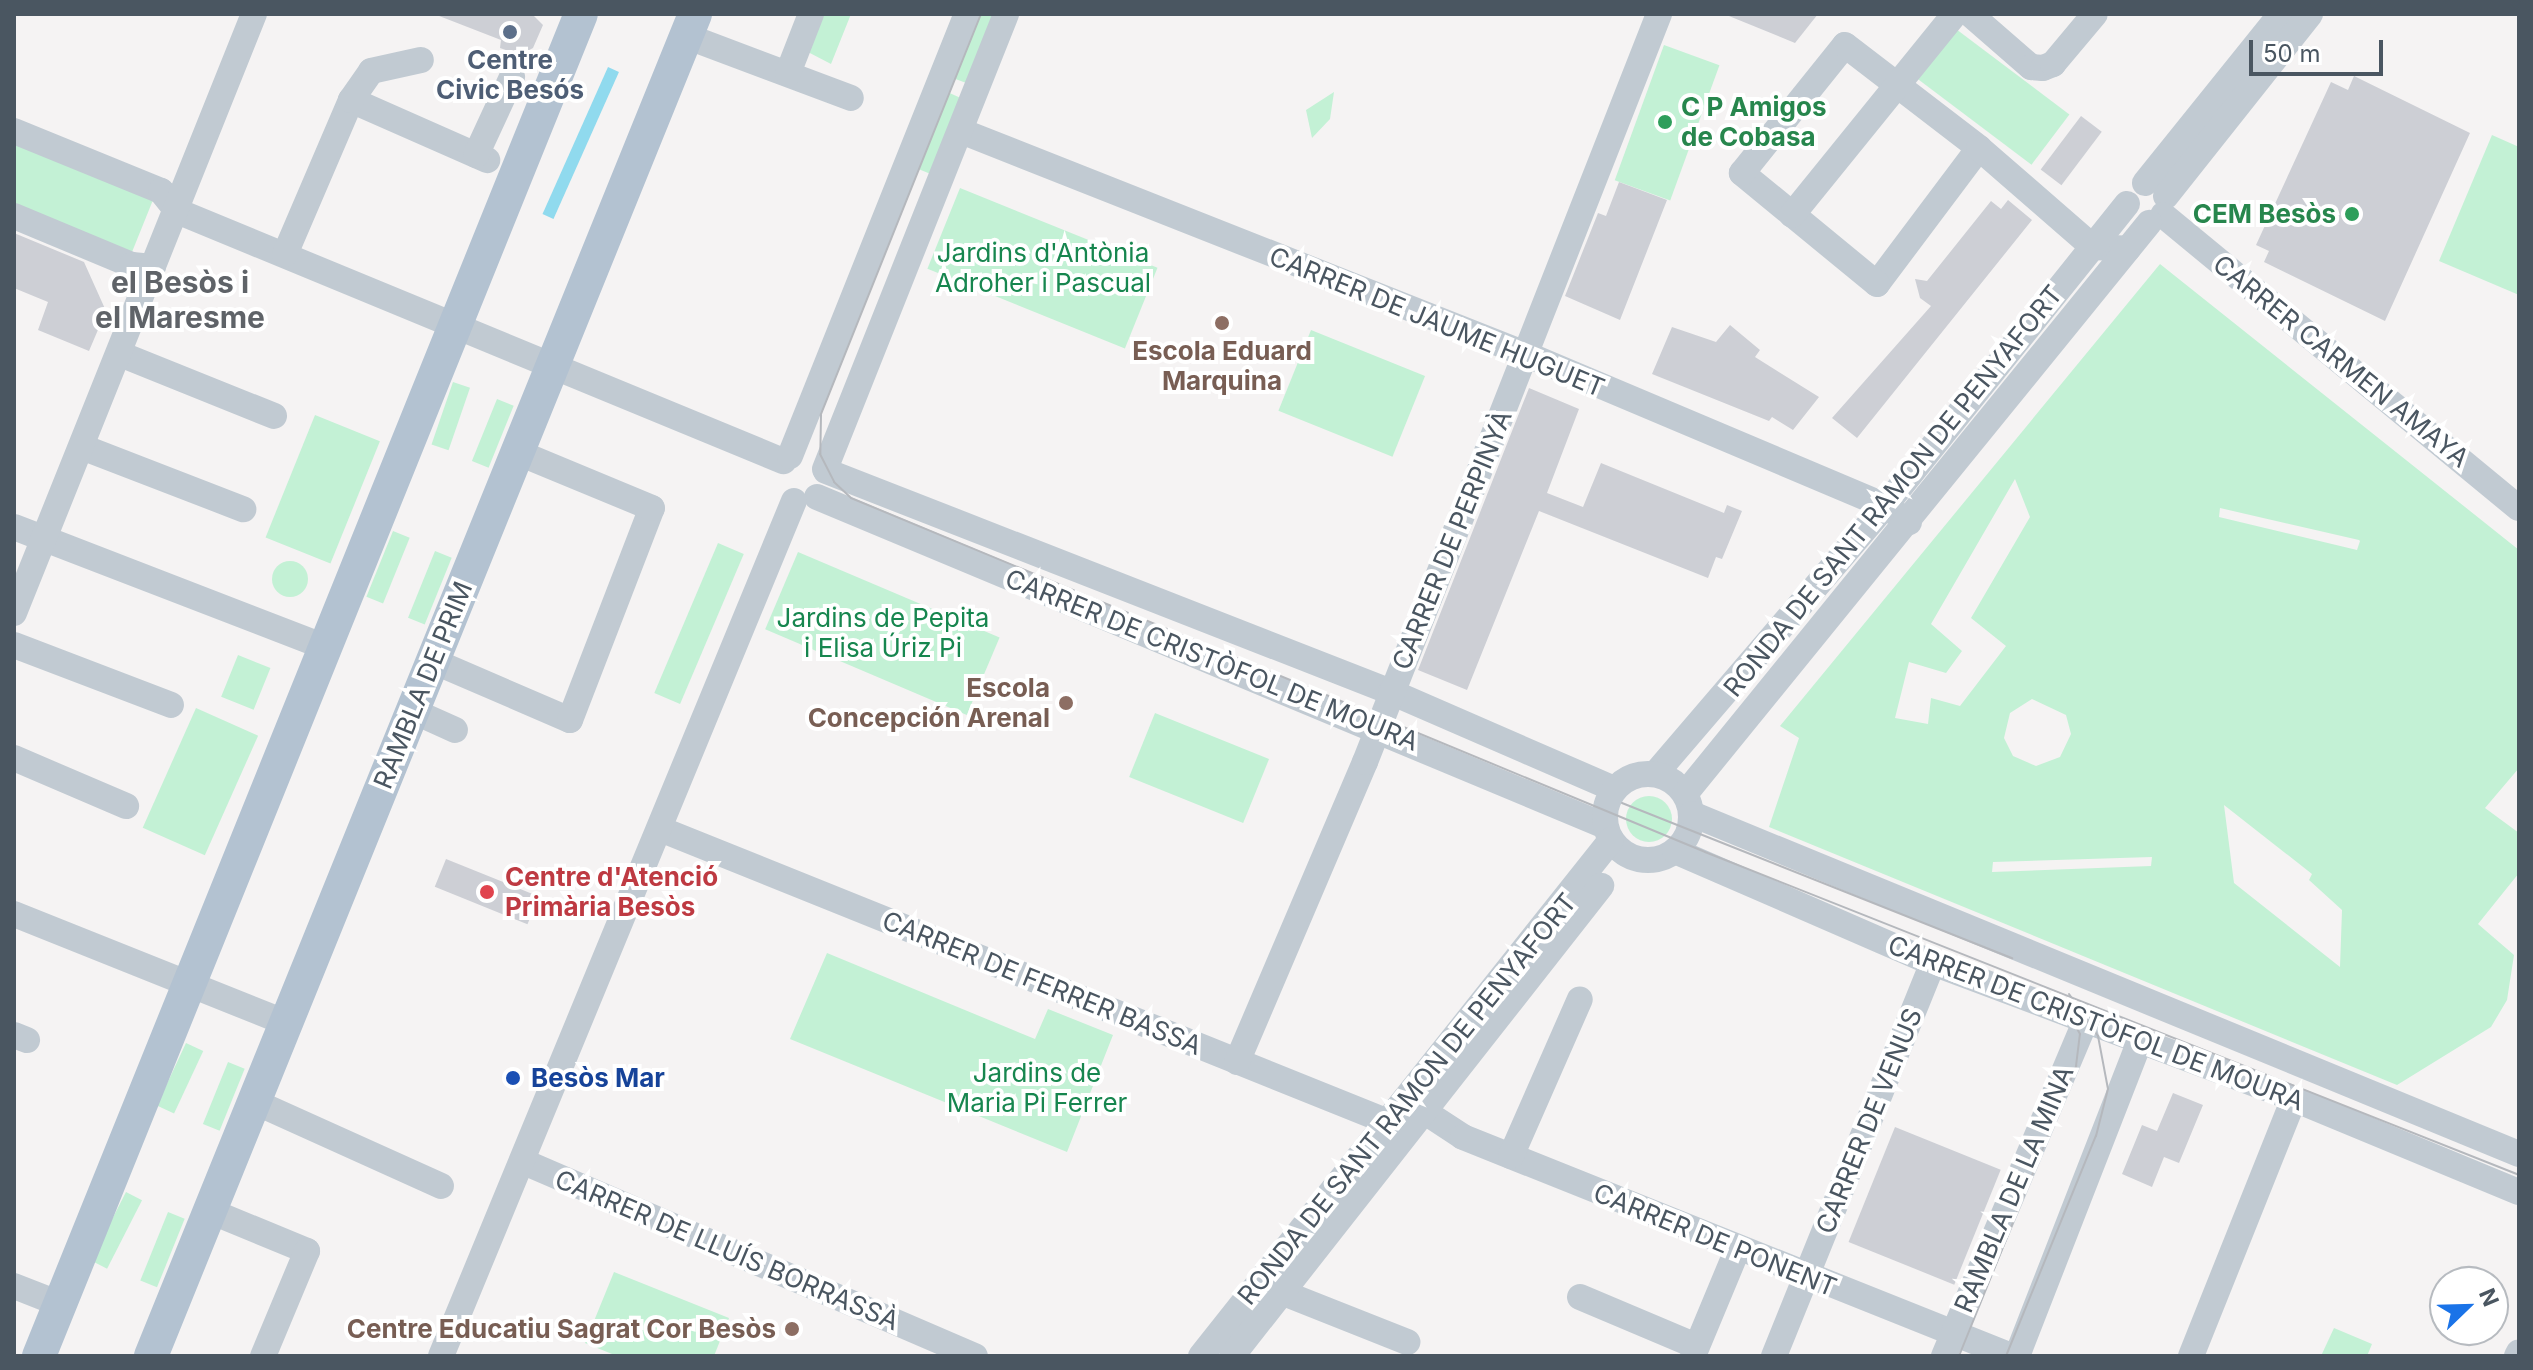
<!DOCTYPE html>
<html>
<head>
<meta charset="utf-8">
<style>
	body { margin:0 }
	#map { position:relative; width:2533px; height:1370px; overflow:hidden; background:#f5f3f3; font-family:Inter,sans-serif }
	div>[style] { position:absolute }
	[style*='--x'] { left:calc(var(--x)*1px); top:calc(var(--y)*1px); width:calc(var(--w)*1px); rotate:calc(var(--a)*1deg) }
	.green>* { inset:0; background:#c3f1d5; transform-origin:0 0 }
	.round { border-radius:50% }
	.water>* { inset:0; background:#90daee; transform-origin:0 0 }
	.building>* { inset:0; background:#cdcfd5; transform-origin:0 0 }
	.minor>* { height:26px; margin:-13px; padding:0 13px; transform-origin:13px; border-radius:13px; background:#c1cad2 }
	.minor>.ring { margin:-13px; padding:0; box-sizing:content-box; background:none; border:26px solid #c1cad2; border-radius:50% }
	.major>* { height:34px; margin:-17px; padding:0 17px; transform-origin:17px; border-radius:17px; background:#b3c2d1 }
	.tram>* { height:2px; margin:-1px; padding:0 1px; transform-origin:1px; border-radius:1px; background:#b5b8bd }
	.dots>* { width:22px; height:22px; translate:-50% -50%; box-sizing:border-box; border:4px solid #fff; border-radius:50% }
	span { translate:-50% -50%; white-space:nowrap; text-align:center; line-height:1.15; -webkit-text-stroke:8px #fff; paint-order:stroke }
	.service-label { font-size:26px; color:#4e5e75; font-weight:700 }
	.leisure-label { font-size:26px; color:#27864d; font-weight:700 }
	.left { translate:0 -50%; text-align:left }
	.right { translate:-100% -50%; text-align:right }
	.park-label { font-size:26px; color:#17864f }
	.street-label { font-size:26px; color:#4a5661 }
	.education-label { font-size:26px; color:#785e54; font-weight:700 }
	.health-label { font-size:26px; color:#be3a42; font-weight:700 }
	.transit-label { font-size:26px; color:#164399; font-weight:700 }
	.quarter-label { font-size:30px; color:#5f6368; font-weight:700 }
	.frame { position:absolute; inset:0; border:16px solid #4a5661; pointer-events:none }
	.north { position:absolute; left:2429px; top:1266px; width:80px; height:80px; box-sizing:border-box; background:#fff; border:2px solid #b7bbc0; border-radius:50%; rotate:67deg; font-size:22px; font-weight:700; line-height:32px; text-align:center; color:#4a5661 }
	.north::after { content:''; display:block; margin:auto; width:28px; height:36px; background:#1a73e8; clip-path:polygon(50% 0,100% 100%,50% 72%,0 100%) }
	.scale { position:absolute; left:2249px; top:40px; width:134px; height:36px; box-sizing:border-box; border:4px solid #4a5661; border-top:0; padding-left:10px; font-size:24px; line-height:28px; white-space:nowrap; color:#4a5661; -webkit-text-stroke:6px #fff; paint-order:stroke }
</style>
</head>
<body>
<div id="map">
	<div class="green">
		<i style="clip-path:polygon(821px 14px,851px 14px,831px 64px,806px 51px)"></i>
		<i style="clip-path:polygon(975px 14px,998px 14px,969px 84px,950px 77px)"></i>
		<i style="left:1956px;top:29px;width:142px;height:63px;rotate:37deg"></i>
		<i style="left:1664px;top:45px;width:59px;height:144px;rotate:20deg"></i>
		<i style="clip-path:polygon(945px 91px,963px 99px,938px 177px,911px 166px)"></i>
		<i style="clip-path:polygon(1334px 92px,1330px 119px,1312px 138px,1306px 110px)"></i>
		<i style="clip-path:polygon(2492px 135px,2519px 147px,2519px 295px,2439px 261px)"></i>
		<i style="clip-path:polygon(14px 136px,155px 195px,130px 257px,14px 210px)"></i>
		<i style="left:960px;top:188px;width:213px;height:87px;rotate:22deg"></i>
		<i style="clip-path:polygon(evenodd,2160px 264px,2519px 550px,2519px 768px,2485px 808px,2519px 833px,2519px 873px,2478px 924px,2514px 955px,2507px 1000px,2491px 1027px,2397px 1085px,1769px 827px,1799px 738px,1780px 726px,2160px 264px,2015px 479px,2030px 517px,1971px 618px,2006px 646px,1960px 706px,1931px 698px,1928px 724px,1895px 718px,1909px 662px,1946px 673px,1962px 651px,1931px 624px,2015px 479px,2160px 264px,2220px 508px,2359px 540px,2360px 541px,2357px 550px,2219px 517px,2220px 508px,2160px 264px,2032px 699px,2066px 715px,2071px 734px,2060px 757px,2036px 766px,2013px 756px,2004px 738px,2010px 713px,2032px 699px,2160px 264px,2224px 805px,2312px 874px,2309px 880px,2342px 910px,2340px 967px,2234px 883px,2224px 805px,2160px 264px,2152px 857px,2151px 866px,1992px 872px,1993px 862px,2152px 857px)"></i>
		<i style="left:1311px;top:330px;width:123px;height:87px;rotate:22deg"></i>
		<i style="left:453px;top:382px;width:18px;height:66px;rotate:19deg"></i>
		<i style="left:497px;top:399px;width:18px;height:67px;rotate:22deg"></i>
		<i style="left:315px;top:415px;width:70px;height:132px;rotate:22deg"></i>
		<i style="left:393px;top:531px;width:18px;height:71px;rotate:22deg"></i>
		<i style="left:718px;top:543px;width:28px;height:163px;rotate:23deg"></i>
		<i style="left:435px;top:551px;width:18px;height:72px;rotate:22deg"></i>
		<i style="left:798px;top:552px;width:219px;height:84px;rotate:23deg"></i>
		<i class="round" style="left:272px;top:561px;width:36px;height:36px"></i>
		<i style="left:238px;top:655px;width:35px;height:45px;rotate:22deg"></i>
		<i style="left:196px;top:708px;width:68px;height:131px;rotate:24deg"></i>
		<i style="left:1155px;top:713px;width:123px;height:69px;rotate:22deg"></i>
		<i class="round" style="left:1626px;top:796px;width:46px;height:46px"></i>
		<i style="clip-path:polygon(827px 953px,1035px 1039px,1048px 1009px,1113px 1035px,1067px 1152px,790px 1039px)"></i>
		<i style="left:186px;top:1043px;width:19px;height:69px;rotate:25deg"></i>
		<i style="left:228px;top:1062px;width:18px;height:67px;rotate:22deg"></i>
		<i style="left:126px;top:1192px;width:18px;height:77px;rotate:27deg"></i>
		<i style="left:168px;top:1212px;width:18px;height:74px;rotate:22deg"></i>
		<i style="clip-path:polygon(614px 1272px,729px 1318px,714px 1356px,617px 1356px,585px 1343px)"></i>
		<i style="clip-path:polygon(2334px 1328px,2372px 1344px,2367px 1356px,2321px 1356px)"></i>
	</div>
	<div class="water">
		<i style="left:608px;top:67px;width:12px;height:161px;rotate:24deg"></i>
	</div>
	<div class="building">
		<i style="clip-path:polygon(434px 14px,532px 14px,543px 25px,533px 48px,520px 55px,500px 48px,501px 40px)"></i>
		<i style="clip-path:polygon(1724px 14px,1818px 14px,1795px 43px)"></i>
		<i style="clip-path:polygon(2354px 76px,2470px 133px,2385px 321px,2264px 262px,2269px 251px,2256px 245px,2331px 82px,2348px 90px)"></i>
		<i style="left:2081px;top:116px;width:26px;height:67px;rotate:37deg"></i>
		<i style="clip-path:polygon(1619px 182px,1667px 200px,1620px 320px,1565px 296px,1598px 213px,1606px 216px)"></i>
		<i style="clip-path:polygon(2008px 200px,2032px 220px,1857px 438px,1832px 418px,1931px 306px,1920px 298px,1915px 279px,1927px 281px,1991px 201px,2001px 209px)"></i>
		<i style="clip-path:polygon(14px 233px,84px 262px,106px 311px,89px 351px,38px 330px,48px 302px,14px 288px)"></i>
		<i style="clip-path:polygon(1730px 325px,1760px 350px,1755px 357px,1819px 397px,1793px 430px,1772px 417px,1769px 421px,1652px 374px,1672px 327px,1716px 342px)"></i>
		<i style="clip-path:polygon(1529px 388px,1579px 409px,1547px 493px,1583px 507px,1601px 463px,1724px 513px,1727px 505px,1742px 511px,1722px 559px,1716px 557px,1708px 578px,1539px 511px,1467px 690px,1418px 670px)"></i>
		<i style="left:446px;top:859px;width:100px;height:30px;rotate:22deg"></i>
		<i style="clip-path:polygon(2173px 1093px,2203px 1105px,2179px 1163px,2164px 1157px,2152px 1187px,2122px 1174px,2142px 1125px,2157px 1131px)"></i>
		<i style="left:1895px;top:1127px;width:114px;height:124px;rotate:22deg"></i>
	</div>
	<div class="minor">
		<i style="--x:1970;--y:14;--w:81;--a:41"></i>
		<i style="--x:2031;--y:67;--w:12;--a:5"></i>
		<i style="--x:2043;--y:68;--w:11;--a:-22"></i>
		<i style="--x:2053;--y:64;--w:65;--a:-50"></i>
		<i style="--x:686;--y:36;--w:176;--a:20.6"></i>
		<i style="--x:788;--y:73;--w:63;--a:-68.7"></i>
		<i style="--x:351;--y:100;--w:149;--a:23.8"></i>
		<i style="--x:14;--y:131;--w:159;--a:22.2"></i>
		<i style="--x:161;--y:191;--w:26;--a:51"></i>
		<i style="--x:177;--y:211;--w:656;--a:22.42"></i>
		<i style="--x:961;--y:131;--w:610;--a:21.56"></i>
		<i style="--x:1528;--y:355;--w:388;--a:22.9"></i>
		<i style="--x:1885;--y:506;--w:29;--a:34"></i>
		<i style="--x:1979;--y:148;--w:170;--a:126.9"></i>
		<i style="--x:1877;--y:284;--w:175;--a:-140.6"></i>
		<i style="--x:1742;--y:173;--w:164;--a:-51.2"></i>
		<i style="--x:1845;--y:45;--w:169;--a:37.5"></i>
		<i style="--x:1979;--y:148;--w:151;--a:41"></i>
		<i style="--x:2093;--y:247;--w:35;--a:3"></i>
		<i style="--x:476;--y:155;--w:86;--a:-65.2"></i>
		<i style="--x:2145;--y:183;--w:217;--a:-51.2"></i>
		<i style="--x:2166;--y:196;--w:232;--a:-51.6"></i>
		<i style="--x:1792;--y:215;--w:259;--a:-51"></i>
		<i style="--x:2163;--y:215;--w:461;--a:39.5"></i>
		<i style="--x:14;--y:216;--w:128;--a:22.6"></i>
		<i style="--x:132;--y:265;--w:21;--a:5"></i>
		<i style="--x:285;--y:254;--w:168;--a:-66.8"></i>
		<i style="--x:351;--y:100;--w:35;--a:-55"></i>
		<i style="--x:371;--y:71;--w:51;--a:-12.4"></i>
		<i style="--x:120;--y:354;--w:166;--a:21.9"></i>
		<i style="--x:82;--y:447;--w:173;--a:21.1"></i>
		<i style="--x:790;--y:456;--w:476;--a:-68.2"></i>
		<i style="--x:825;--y:469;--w:490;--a:-68.3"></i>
		<i style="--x:826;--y:471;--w:607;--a:21.36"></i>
		<i style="--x:1391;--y:692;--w:243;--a:23.5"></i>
		<i style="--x:817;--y:497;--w:854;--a:22.66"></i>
		<i style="--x:14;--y:527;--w:333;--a:21.1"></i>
		<i style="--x:14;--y:613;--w:645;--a:-68.17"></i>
		<i style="--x:14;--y:645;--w:168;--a:20.9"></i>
		<i style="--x:433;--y:661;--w:149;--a:23.3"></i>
		<i style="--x:570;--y:720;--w:227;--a:-68.9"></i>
		<i style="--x:652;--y:508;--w:146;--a:-157.5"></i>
		<i style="--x:413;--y:711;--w:46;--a:24.3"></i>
		<i style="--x:14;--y:758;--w:122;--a:23.2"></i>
		<i style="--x:1656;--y:773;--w:352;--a:-49.4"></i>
		<i style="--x:1885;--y:506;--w:387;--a:-51.3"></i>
		<i class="ring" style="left:1605px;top:774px;width:60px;height:60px"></i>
		<i style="--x:1685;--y:794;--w:736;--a:-50.9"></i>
		<i style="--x:1692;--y:814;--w:894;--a:22.35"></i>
		<i style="--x:660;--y:829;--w:785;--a:21.92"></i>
		<i style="--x:1388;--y:1122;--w:38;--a:-15"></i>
		<i style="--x:1425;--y:1112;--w:45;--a:33.3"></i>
		<i style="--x:1463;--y:1137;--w:590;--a:21.78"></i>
		<i style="--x:1675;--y:851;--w:281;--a:23.5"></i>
		<i style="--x:1933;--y:963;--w:386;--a:20.6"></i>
		<i style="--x:2294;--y:1099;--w:243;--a:22.5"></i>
		<i style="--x:14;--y:914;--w:294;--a:21.8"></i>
		<i style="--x:14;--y:1035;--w:14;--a:21"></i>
		<i style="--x:1237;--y:1062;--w:326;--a:-66.9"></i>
		<i style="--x:1365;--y:762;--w:804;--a:-68.54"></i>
		<i style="--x:255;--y:1102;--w:204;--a:24.3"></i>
		<i style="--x:1511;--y:1156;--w:171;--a:-66.3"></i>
		<i style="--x:524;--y:1162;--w:491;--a:23.3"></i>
		<i style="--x:210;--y:1211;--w:105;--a:22.4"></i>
		<i style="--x:307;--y:1251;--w:114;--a:112.7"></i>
		<i style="--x:14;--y:1286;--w:49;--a:21.4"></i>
		<i style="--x:1281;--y:1292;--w:136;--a:21.6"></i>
		<i style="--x:1580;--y:1297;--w:126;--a:22.9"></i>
		<i style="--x:441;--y:1356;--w:925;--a:-67.57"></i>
		<i style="--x:1201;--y:1356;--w:659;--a:-51.53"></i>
		<i style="--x:1232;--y:1356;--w:598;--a:-51.86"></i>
		<i style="--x:1693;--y:1356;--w:117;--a:-67.4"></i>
		<i style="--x:1774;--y:1356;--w:424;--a:-68"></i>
		<i style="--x:1944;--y:1356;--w:363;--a:-67.1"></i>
		<i style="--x:2017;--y:1356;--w:336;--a:-68.7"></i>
		<i style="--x:2191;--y:1356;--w:277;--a:-68.2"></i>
		<i style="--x:2517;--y:1356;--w:4;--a:-63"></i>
	</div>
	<div class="major">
		<i style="--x:39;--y:1356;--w:1447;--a:-68.01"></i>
		<i style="--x:151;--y:1356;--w:1448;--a:-67.93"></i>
	</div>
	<div class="tram">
		<i style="--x:981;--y:14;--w:432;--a:111.8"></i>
		<i style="--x:821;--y:415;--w:39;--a:91"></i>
		<i style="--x:820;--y:454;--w:31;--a:63"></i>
		<i style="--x:834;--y:482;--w:23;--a:43"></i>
		<i style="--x:851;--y:498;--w:924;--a:22.51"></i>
		<i style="--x:1705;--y:852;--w:876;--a:21.64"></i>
		<i style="--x:1622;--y:803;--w:420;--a:21.7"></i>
		<i style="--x:1959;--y:1356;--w:313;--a:-68"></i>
		<i style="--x:2076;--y:1066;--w:32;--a:-83"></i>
		<i style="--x:2080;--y:1034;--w:39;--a:-119"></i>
		<i style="--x:2006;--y:1356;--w:238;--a:-67.8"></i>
		<i style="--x:2096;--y:1136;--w:49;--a:-75.7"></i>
		<i style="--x:2108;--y:1089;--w:54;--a:-100.7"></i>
		<i style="--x:2098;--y:1036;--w:51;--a:-124.6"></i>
	</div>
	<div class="dots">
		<i style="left:510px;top:32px;background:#5c6f8a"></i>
		<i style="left:1665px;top:122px;background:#2e9e5b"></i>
		<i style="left:2352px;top:214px;background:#2e9e5b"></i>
		<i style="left:1222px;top:323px;background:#8d6e63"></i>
		<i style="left:1066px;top:703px;background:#8d6e63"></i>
		<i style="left:487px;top:892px;background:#e0444e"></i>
		<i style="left:513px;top:1078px;background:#1a4fb4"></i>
		<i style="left:792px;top:1329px;background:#8d6e63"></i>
	</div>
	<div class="service-label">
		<span style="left:510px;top:75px">Centre<br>Civic Besós</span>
	</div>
	<div class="leisure-label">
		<span class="left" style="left:1681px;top:122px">C P Amigos<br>de Cobasa</span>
		<span class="right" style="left:2336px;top:214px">CEM Besòs</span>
	</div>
	<div class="park-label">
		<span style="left:1043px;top:268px">Jardins d'Antònia<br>Adroher i Pascual</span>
		<span style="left:883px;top:633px">Jardins de Pepita<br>i Elisa Úriz Pi</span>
		<span style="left:1037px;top:1088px">Jardins de<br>Maria Pi Ferrer</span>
	</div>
	<div class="street-label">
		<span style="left:1437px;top:322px;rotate:22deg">CARRER DE JAUME HUGUET</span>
		<span style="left:2341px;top:361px;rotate:39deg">CARRER CARMEN AMAYA</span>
		<span style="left:1893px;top:491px;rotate:-51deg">RONDA DE SANT RAMON DE PENYAFORT</span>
		<span style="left:1452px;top:540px;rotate:-68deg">CARRER DE PERPINYÀ</span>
		<span style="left:1212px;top:660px;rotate:22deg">CARRER DE CRISTÒFOL DE MOURA</span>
		<span style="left:423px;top:685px;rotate:-68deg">RAMBLA DE PRIM</span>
		<span style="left:1042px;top:983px;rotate:22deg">CARRER DE FERRER BASSA</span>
		<span style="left:2096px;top:1023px;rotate:21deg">CARRER DE CRISTÒFOL DE MOURA</span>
		<span style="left:1407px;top:1099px;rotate:-51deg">RONDA DE SANT RAMON DE PENYAFORT</span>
		<span style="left:1869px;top:1121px;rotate:-68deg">CARRER DE VENUS</span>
		<span style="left:2014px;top:1189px;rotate:-67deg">RAMBLA DE LA MINA</span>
		<span style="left:1715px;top:1240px;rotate:22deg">CARRER DE PONENT</span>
		<span style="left:727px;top:1250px;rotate:23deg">CARRER DE LLUÍS BORRASSÀ</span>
	</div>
	<div class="education-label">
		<span style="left:1222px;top:366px">Escola Eduard<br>Marquina</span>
		<span class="right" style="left:1050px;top:703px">Escola<br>Concepción Arenal</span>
		<span class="right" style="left:776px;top:1329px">Centre Educatiu Sagrat Cor Besòs</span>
	</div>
	<div class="health-label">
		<span class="left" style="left:505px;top:892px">Centre d'Atenció<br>Primària Besòs</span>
	</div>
	<div class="transit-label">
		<span class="left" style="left:531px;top:1078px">Besòs Mar</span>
	</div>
	<div class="quarter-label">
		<span style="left:180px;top:299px">el Besòs i<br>el Maresme</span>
	</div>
	<div class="frame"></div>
	<div class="north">N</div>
	<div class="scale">50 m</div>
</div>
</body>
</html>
